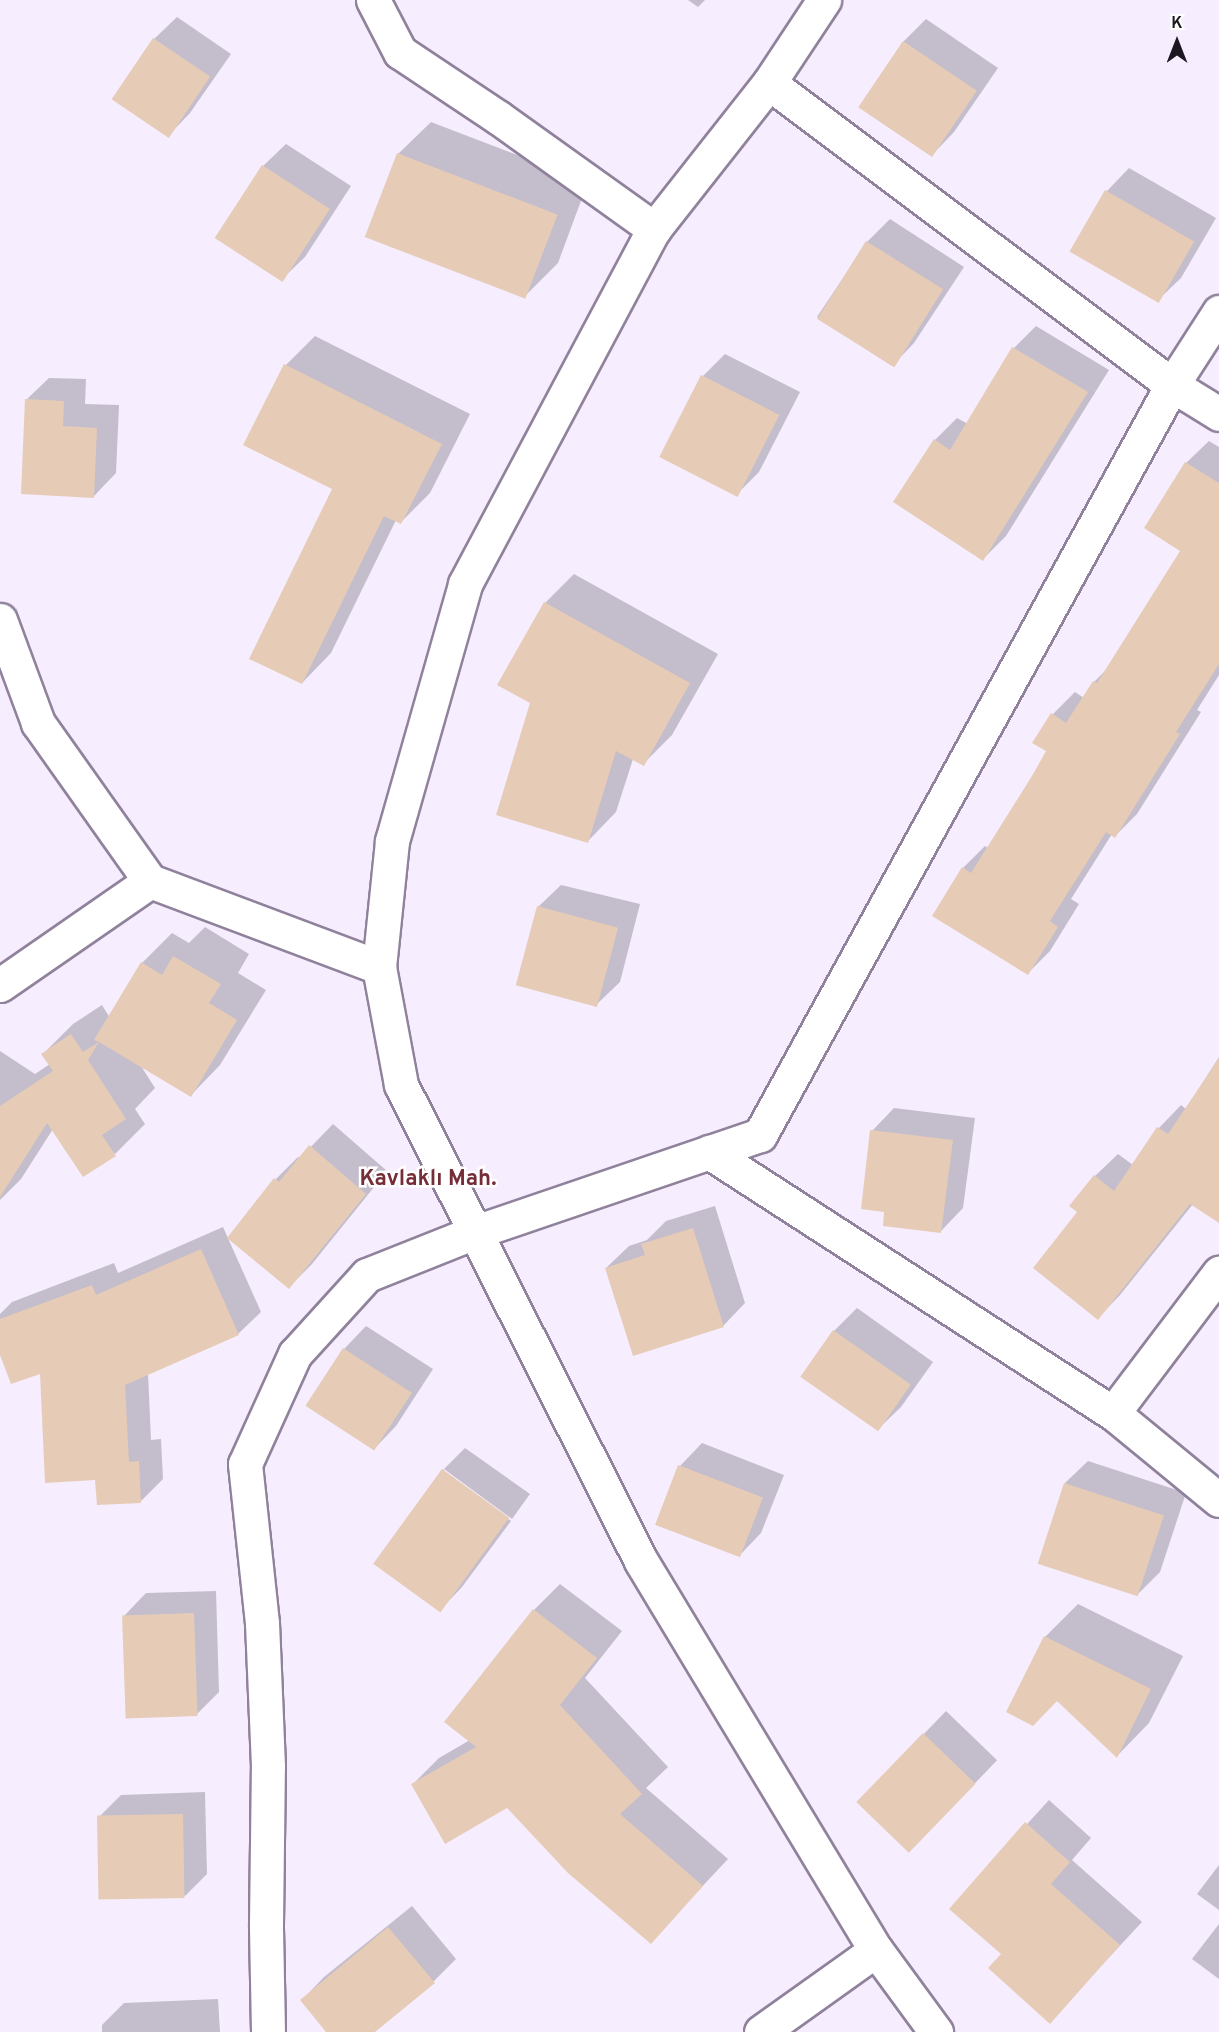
<!DOCTYPE html>
<html>
<head>
<meta charset="utf-8">
<style>
	body { margin:0 }
	#map { position:relative; width:1219px; height:2032px; overflow:hidden; background:#f6edfe; font-family:Overpass,sans-serif }
	div>[style] { position:absolute }
	[style*='--x'] { left:calc(var(--x)*1px); top:calc(var(--y)*1px); width:calc(var(--w)*1px); rotate:calc(var(--a)*1deg) }
	.shadow>* { inset:0; background:#0003; transform-origin:0 0 }
	.building>* { inset:0; background:#e6ccb7; transform-origin:0 0 }
	.roads { filter:drop-shadow(2px 0 #90829c) drop-shadow(-2px 0 #90829c) drop-shadow(0 2px #90829c) drop-shadow(0 -2px #90829c) }
	.street>* { height:33px; margin:-16.5px; padding:0 16.5px; transform-origin:16.5px; border-radius:16.5px; background:#fff }
	.secondary>* { height:33px; margin:-16.5px; padding:0 16.5px; transform-origin:16.5px; border-radius:16.5px; background:#fff }
	span { translate:-50% -50%; white-space:nowrap; text-align:center; line-height:1.15; -webkit-text-stroke:5px #fff; paint-order:stroke }
	.district-label { font-size:22px; color:#752e38; font-weight:700 }
	.north { position:absolute; left:1147px; top:12px; width:60px; height:60px; -webkit-text-stroke:4px #fff; paint-order:stroke; rotate:0deg; font-size:16px; font-weight:700; line-height:24px; text-align:center; color:#1c1720 }
	.north::after { content:''; display:block; margin:auto; width:21px; height:27px; background:#1c1720; clip-path:polygon(50% 0,100% 100%,50% 72%,0 100%) }
</style>
</head>
<body>
<div id="map">
	<div class="shadow">
		<i style="clip-path:polygon(688px 0,705px 0,698px 7px)"></i>
		<i style="clip-path:polygon(177px 17px,231px 54px,190px 113px,168px 136px,154px 39px)"></i>
		<i style="clip-path:polygon(926px 19px,998px 68px,954px 132px,932px 155px,860px 106px,904px 41px)"></i>
		<i style="clip-path:polygon(431px 122px,588px 182px,558px 263px,525px 296px,398px 154px)"></i>
		<i style="clip-path:polygon(286px 144px,351px 186px,305px 257px,282px 279px,263px 166px)"></i>
		<i style="clip-path:polygon(1129px 168px,1216px 218px,1181px 278px,1158px 300px,1107px 191px)"></i>
		<i style="clip-path:polygon(890px 219px,964px 267px,914px 343px,892px 366px,817px 317px,867px 242px)"></i>
		<i style="clip-path:polygon(1036px 326px,1109px 370px,1006px 536px,983px 559px,935px 440px,957px 418px,968px 424px,1014px 348px)"></i>
		<i style="clip-path:polygon(315px 336px,470px 414px,430px 493px,401px 522px,396px 520px,331px 653px,302px 683px,334px 489px,286px 365px)"></i>
		<i style="clip-path:polygon(725px 354px,800px 392px,759px 472px,736px 495px,703px 376px)"></i>
		<i style="clip-path:polygon(49px 378px,86px 379px,85px 404px,119px 405px,116px 473px,94px 496px,26px 400px)"></i>
		<i style="clip-path:polygon(1209px 441px,1219px 447px,1219px 675px,1197px 710px,1201px 712px,1137px 814px,1115px 836px,1112px 834px,1071px 899px,1079px 904px,1050px 951px,1028px 973px,963px 868px,985px 846px,988px 848px,1048px 751px,1053px 714px,1075px 692px,1084px 698px,1094px 682px,1109px 667px,1182px 550px,1146px 527px,1186px 463px)"></i>
		<i style="clip-path:polygon(574px 574px,718px 654px,672px 735px,643px 764px,633px 759px,616px 812px,588px 841px,532px 703px,545px 603px)"></i>
		<i style="clip-path:polygon(561px 885px,640px 904px,620px 982px,597px 1004px,538px 907px)"></i>
		<i style="clip-path:polygon(205px 927px,249px 954px,238px 973px,266px 990px,220px 1065px,191px 1095px,141px 1066px,155px 1088px,135px 1109px,145px 1124px,115px 1154px,53px 1129px,21px 1179px,0 1200px,0 1051px,35px 1074px,50px 1064px,43px 1054px,73px 1024px,102px 1005px,110px 1018px,142px 963px,172px 933px,189px 943px)"></i>
		<i style="clip-path:polygon(1219px 1057px,1219px 1218px,1193px 1204px,1120px 1295px,1098px 1318px,1080px 1212px,1095px 1176px,1118px 1154px,1133px 1165px,1159px 1128px,1181px 1105px,1186px 1109px)"></i>
		<i style="clip-path:polygon(894px 1108px,975px 1118px,963px 1208px,941px 1231px,886px 1211px,872px 1131px)"></i>
		<i style="clip-path:polygon(333px 1124px,387px 1171px,312px 1264px,289px 1287px,229px 1238px,276px 1179px,298px 1157px,300px 1158px)"></i>
		<i style="clip-path:polygon(715px 1206px,745px 1303px,723px 1326px,606px 1268px,629px 1246px,647px 1240px,666px 1221px)"></i>
		<i style="clip-path:polygon(223px 1227px,261px 1312px,238px 1334px,148px 1373px,151px 1440px,161px 1439px,163px 1479px,141px 1501px,97px 1479px,41px 1371px,0 1351px,0 1314px,12px 1302px,114px 1263px,118px 1273px)"></i>
		<i style="clip-path:polygon(857px 1308px,933px 1362px,901px 1407px,878px 1429px,803px 1376px,834px 1331px)"></i>
		<i style="clip-path:polygon(366px 1326px,433px 1369px,396px 1426px,374px 1449px,344px 1349px)"></i>
		<i style="clip-path:polygon(702px 1443px,784px 1475px,761px 1533px,739px 1556px,657px 1525px,680px 1466px)"></i>
		<i style="clip-path:polygon(465px 1448px,530px 1494px,512px 1519px,444px 1469px,444px 1473px,511px 1521px,462px 1587px,440px 1610px,443px 1470px)"></i>
		<i style="clip-path:polygon(1088px 1461px,1186px 1493px,1160px 1572px,1137px 1595px,1065px 1483px)"></i>
		<i style="clip-path:polygon(560px 1584px,622px 1631px,585px 1678px,668px 1767px,646px 1788px,728px 1859px,650px 1942px,507px 1806px,413px 1784px,439px 1758px,470px 1740px,534px 1610px)"></i>
		<i style="clip-path:polygon(216px 1591px,219px 1692px,196px 1715px,124px 1616px,146px 1593px)"></i>
		<i style="clip-path:polygon(1078px 1604px,1183px 1656px,1149px 1723px,1117px 1756px,1057px 1699px,1045px 1637px)"></i>
		<i style="left:946px;top:1711px;width:71px;height:127px;rotate:44deg"></i>
		<i style="clip-path:polygon(205px 1792px,207px 1874px,185px 1896px,99px 1817px,121px 1795px)"></i>
		<i style="clip-path:polygon(1049px 1800px,1091px 1838px,1072px 1860px,1142px 1922px,1049px 2022px,1003px 1954px,951px 1908px)"></i>
		<i style="clip-path:polygon(1219px 1865px,1219px 1910px,1197px 1894px)"></i>
		<i style="clip-path:polygon(412px 1906px,456px 1959px,434px 1981px,372px 2032px,328px 2032px,302px 2000px,324px 1977px)"></i>
		<i style="clip-path:polygon(1219px 1924px,1219px 1979px,1192px 1959px)"></i>
		<i style="clip-path:polygon(218px 1999px,220px 2032px,102px 2032px,102px 2025px,124px 2003px)"></i>
	</div>
	<div class="building">
		<i style="left:153px;top:38px;width:69px;height:74px;rotate:34deg"></i>
		<i style="left:903px;top:41px;width:89px;height:80px;rotate:34deg"></i>
		<i style="left:397px;top:153px;width:172px;height:90px;rotate:21deg"></i>
		<i style="left:262px;top:165px;width:81px;height:87px;rotate:33deg"></i>
		<i style="left:1105px;top:190px;width:103px;height:71px;rotate:30deg"></i>
		<i style="left:866px;top:241px;width:91px;height:92px;rotate:32deg"></i>
		<i style="clip-path:polygon(1012px 347px,1088px 392px,983px 561px,893px 502px,934px 439px,950px 450px)"></i>
		<i style="clip-path:polygon(284px 364px,442px 444px,401px 524px,384px 516px,302px 684px,249px 659px,332px 489px,243px 445px)"></i>
		<i style="left:701px;top:375px;width:88px;height:92px;rotate:27deg"></i>
		<i style="clip-path:polygon(25px 399px,64px 401px,63px 426px,97px 428px,94px 498px,21px 494px)"></i>
		<i style="clip-path:polygon(1185px 462px,1219px 483px,1219px 664px,1176px 732px,1180px 734px,1115px 838px,1106px 832px,1050px 921px,1058px 927px,1028px 975px,932px 916px,962px 867px,971px 873px,1032px 776px,1046px 751px,1032px 743px,1051px 713px,1066px 723px,1093px 681px,1097px 683px,1180px 551px,1144px 528px)"></i>
		<i style="clip-path:polygon(544px 602px,690px 683px,644px 766px,616px 751px,588px 843px,496px 815px,530px 703px,497px 685px)"></i>
		<i style="left:537px;top:906px;width:84px;height:82px;rotate:15deg"></i>
		<i style="clip-path:polygon(173px 956px,221px 984px,209px 1003px,237px 1020px,191px 1097px,99px 1042px,88px 1060px,126px 1119px,102px 1135px,116px 1156px,83px 1177px,47px 1123px,0 1197px,0 1106px,53px 1071px,41px 1054px,71px 1034px,83px 1052px,99px 1042px,94px 1040px,141px 962px,162px 975px)"></i>
		<i style="clip-path:polygon(1219px 1058px,1219px 1223px,1190px 1204px,1098px 1320px,1033px 1268px,1077px 1212px,1069px 1206px,1094px 1175px,1114px 1191px,1157px 1127px,1168px 1134px)"></i>
		<i style="clip-path:polygon(870px 1130px,953px 1140px,941px 1233px,883px 1226px,884px 1212px,861px 1209px)"></i>
		<i style="clip-path:polygon(309px 1145px,366px 1194px,289px 1289px,227px 1238px,274px 1178px,279px 1182px)"></i>
		<i style="clip-path:polygon(693px 1228px,724px 1327px,633px 1356px,605px 1268px,645px 1255px,641px 1244px)"></i>
		<i style="clip-path:polygon(201px 1249px,239px 1335px,125px 1385px,129px 1462px,139px 1461px,141px 1503px,97px 1505px,95px 1480px,45px 1483px,40px 1374px,11px 1384px,0 1355px,0 1319px,92px 1285px,96px 1295px)"></i>
		<i style="left:833px;top:1330px;width:95px;height:57px;rotate:35deg"></i>
		<i style="left:343px;top:1348px;width:82px;height:69px;rotate:33deg"></i>
		<i style="left:678px;top:1465px;width:91px;height:64px;rotate:21deg"></i>
		<i style="left:442px;top:1469px;width:83px;height:117px;rotate:36deg"></i>
		<i style="left:1064px;top:1483px;width:105px;height:85px;rotate:18deg"></i>
		<i style="clip-path:polygon(533px 1609px,597px 1658px,560px 1705px,642px 1794px,620px 1814px,703px 1886px,651px 1944px,568px 1873px,507px 1808px,445px 1844px,411px 1784px,476px 1747px,444px 1722px)"></i>
		<i style="left:194px;top:1613px;width:103px;height:72px;rotate:88deg"></i>
		<i style="clip-path:polygon(1044px 1636px,1151px 1689px,1117px 1758px,1057px 1701px,1033px 1726px,1006px 1712px)"></i>
		<i style="left:923px;top:1733px;width:73px;height:96px;rotate:44deg"></i>
		<i style="left:183px;top:1814px;width:84px;height:86px;rotate:89deg"></i>
		<i style="clip-path:polygon(1025px 1822px,1070px 1862px,1051px 1884px,1120px 1945px,1050px 2024px,988px 1968px,1001px 1954px,949px 1909px)"></i>
		<i style="clip-path:polygon(388px 1927px,435px 1983px,375px 2032px,326px 2032px,300px 2000px)"></i>
	</div>
	<div class="roads">
		<div class="street">
			<i style="--x:373;--y:0;--w:59;--a:62.6"></i>
			<i style="--x:400;--y:52;--w:119;--a:33.7"></i>
			<i style="--x:499;--y:118;--w:191;--a:35.6"></i>
			<i style="--x:769;--y:83;--w:504;--a:36.85"></i>
			<i style="--x:1172;--y:385;--w:55;--a:31.7"></i>
			<i style="--x:0;--y:620;--w:110;--a:69.7"></i>
			<i style="--x:38;--y:723;--w:194;--a:54.7"></i>
			<i style="--x:150;--y:881;--w:245;--a:20.6"></i>
			<i style="--x:379;--y:967;--w:120;--a:79.4"></i>
			<i style="--x:401;--y:1085;--w:533;--a:63.24"></i>
			<i style="--x:641;--y:1561;--w:454;--a:58.9"></i>
			<i style="--x:876;--y:1950;--w:102;--a:53.8"></i>
			<i style="--x:0;--y:985;--w:183;--a:-34.7"></i>
			<i style="--x:709;--y:1152;--w:481;--a:32.9"></i>
			<i style="--x:1113;--y:1413;--w:137;--a:39.4"></i>
			<i style="--x:1113;--y:1413;--w:176;--a:-52.9"></i>
			<i style="--x:268;--y:2032;--w:108;--a:-91.1"></i>
			<i style="--x:266;--y:1924;--w:158;--a:-89.3"></i>
			<i style="--x:268;--y:1766;--w:143;--a:-92.4"></i>
			<i style="--x:262;--y:1623;--w:160;--a:-96.1"></i>
			<i style="--x:245;--y:1464;--w:121;--a:-65.6"></i>
			<i style="--x:295;--y:1354;--w:107;--a:-47.7"></i>
			<i style="--x:367;--y:1275;--w:116;--a:-21.7"></i>
			<i style="--x:475;--y:1232;--w:301;--a:-18.8"></i>
			<i style="--x:760;--y:1135;--w:856;--a:-61.22"></i>
			<i style="--x:1172;--y:385;--w:87;--a:-57.2"></i>
			<i style="--x:761;--y:2032;--w:141;--a:-35.5"></i>
		</div>
		<div class="secondary">
			<i style="--x:379;--y:967;--w:127;--a:-84.1"></i>
			<i style="--x:392;--y:841;--w:267;--a:-74.1"></i>
			<i style="--x:465;--y:584;--w:402;--a:-62"></i>
			<i style="--x:654;--y:229;--w:186;--a:-51.8"></i>
			<i style="--x:769;--y:83;--w:100;--a:-56.5"></i>
		</div>
	</div>
	<div class="district-label">
		<span style="left:428px;top:1180px">Kavlaklı Mah.</span>
	</div>
	<div class="north">K</div>
</div>
</body>
</html>
